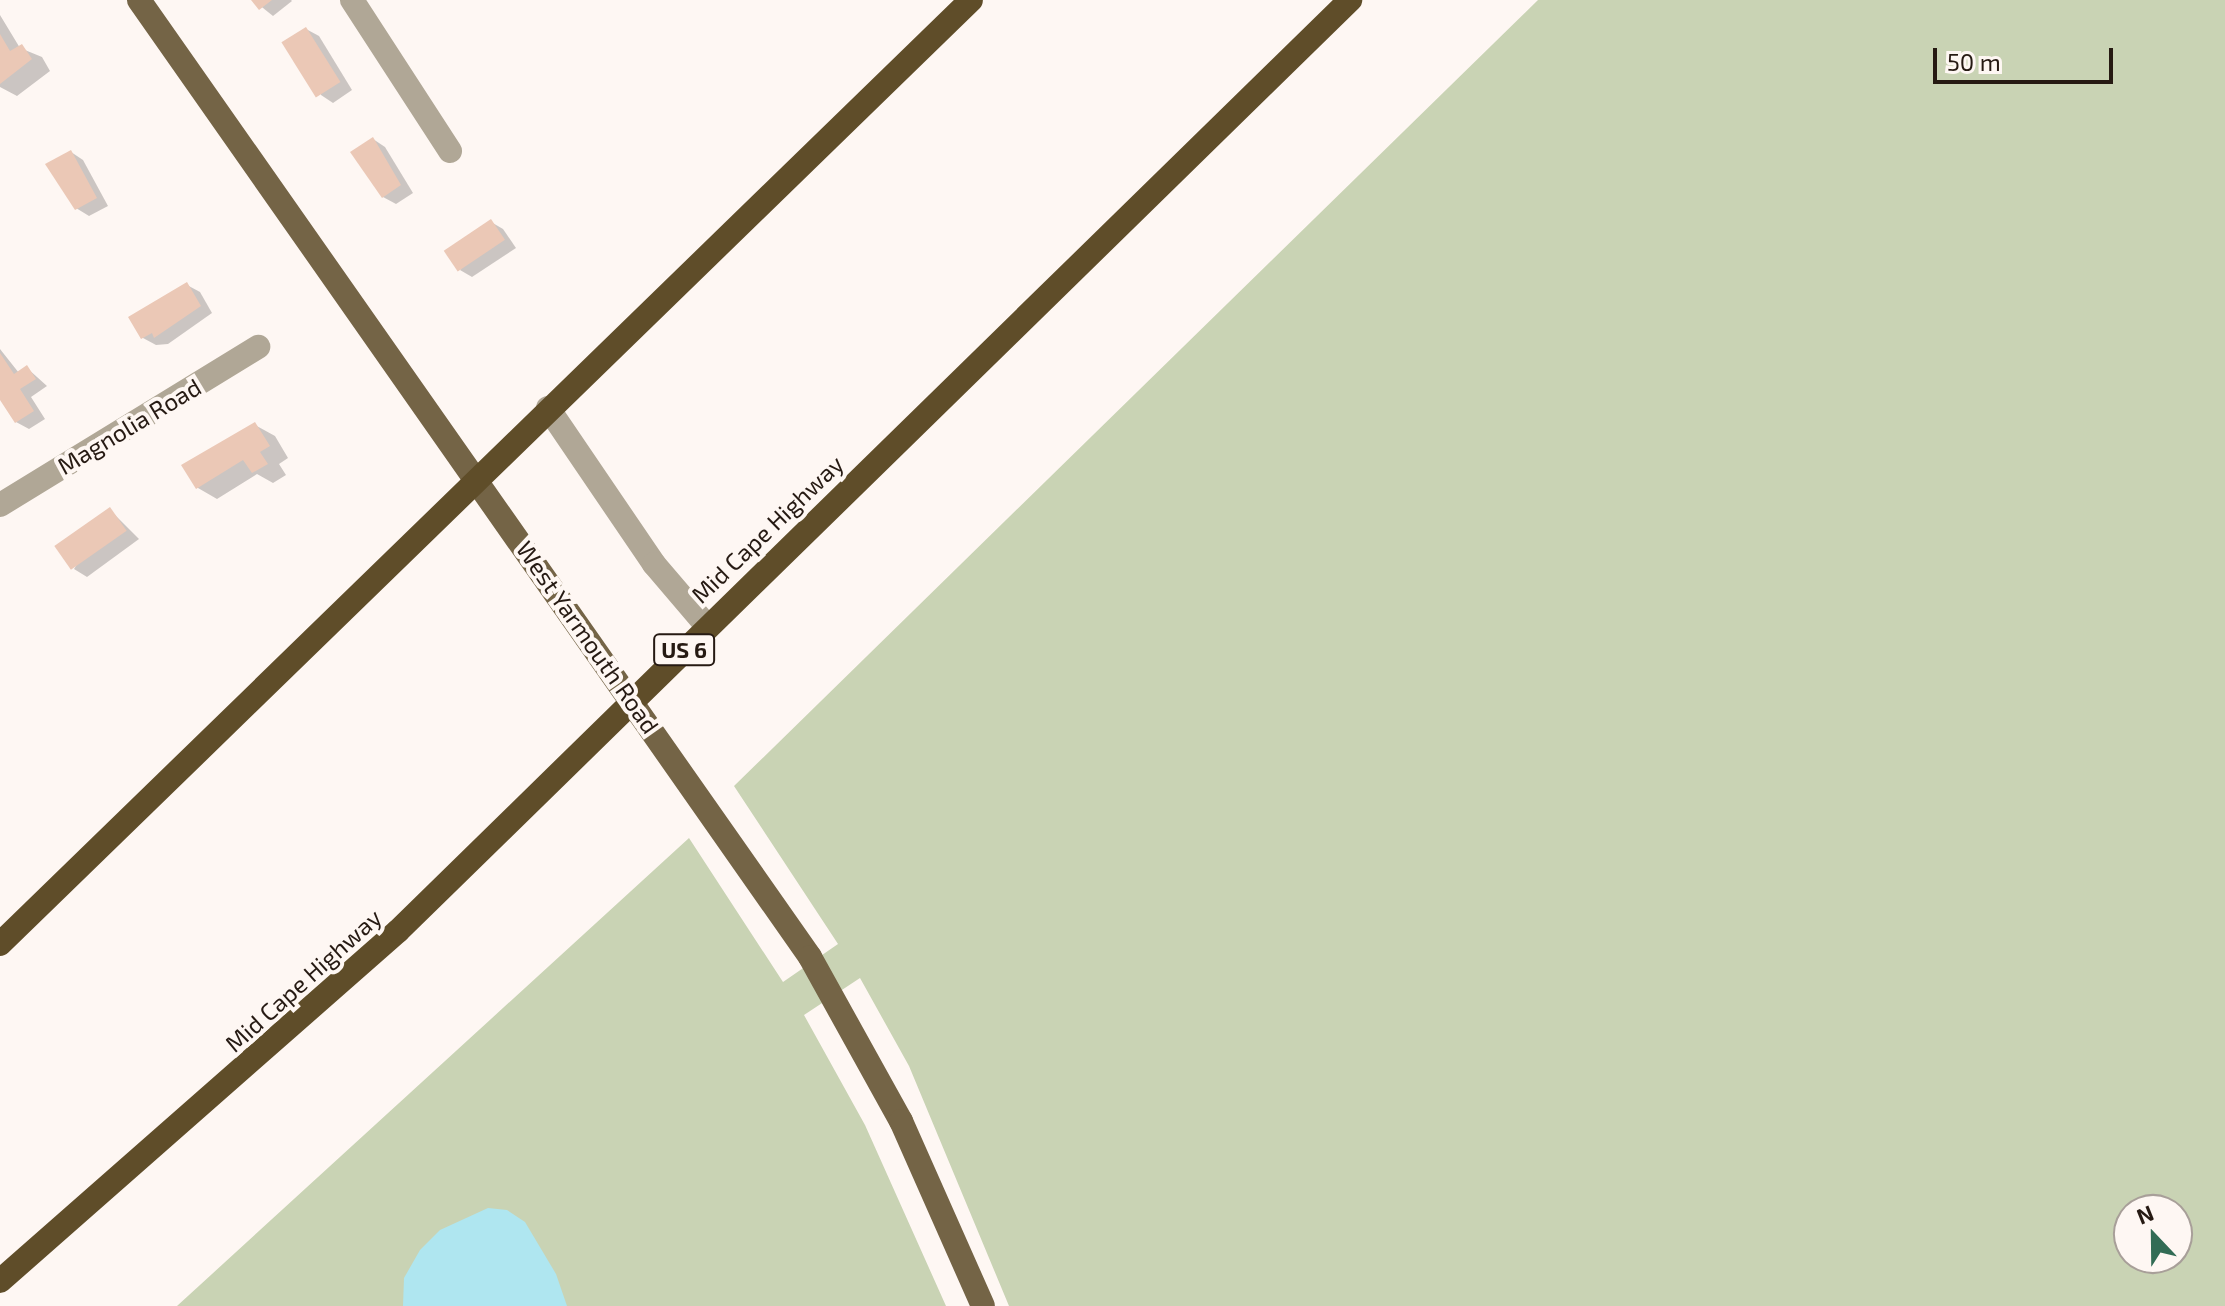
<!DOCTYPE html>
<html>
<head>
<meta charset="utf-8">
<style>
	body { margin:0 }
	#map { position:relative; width:2225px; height:1306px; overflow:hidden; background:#fef7f3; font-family:"Exo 2",sans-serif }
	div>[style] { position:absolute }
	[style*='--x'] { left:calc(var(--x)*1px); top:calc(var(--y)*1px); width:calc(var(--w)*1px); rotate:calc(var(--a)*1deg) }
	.green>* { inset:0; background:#c9d3b4 }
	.water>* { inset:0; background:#afe6f0 }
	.shadow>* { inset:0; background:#0003 }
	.building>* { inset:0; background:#ebc8b6; transform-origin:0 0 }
	.minor>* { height:24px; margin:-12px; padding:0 12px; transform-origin:12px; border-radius:12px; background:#b0a796 }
	.major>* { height:24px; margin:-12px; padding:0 12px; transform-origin:12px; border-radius:12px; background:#746446 }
	.highway>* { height:24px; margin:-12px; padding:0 12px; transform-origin:12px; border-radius:12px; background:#5f4d29 }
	span { translate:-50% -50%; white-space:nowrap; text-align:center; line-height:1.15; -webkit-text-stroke:8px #fef7f3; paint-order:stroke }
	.shield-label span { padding:2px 6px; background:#fef7f3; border:2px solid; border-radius:6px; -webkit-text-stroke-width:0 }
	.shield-label { font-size:22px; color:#261a13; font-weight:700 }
	.street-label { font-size:24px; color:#261a13 }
	.north { position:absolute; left:2113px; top:1194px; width:80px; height:80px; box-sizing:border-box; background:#fef7f3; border:2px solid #a89f99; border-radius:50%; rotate:338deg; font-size:22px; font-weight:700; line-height:32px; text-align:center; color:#261a13 }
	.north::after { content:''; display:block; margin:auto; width:28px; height:36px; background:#326c55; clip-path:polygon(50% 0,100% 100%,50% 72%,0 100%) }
	.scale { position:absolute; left:1933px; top:48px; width:180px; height:36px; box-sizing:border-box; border:4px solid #261a13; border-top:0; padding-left:10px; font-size:24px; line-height:28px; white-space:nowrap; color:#261a13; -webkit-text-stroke:6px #fef7f3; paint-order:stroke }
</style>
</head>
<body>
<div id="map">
	<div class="green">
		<i style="clip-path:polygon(evenodd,1538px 0,2225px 0,2225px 1306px,1009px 1306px,909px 1066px,860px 978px,804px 1015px,865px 1125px,946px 1306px,177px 1306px,689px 838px,783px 982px,838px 944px,734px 786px,1538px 0,2129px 1210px,2177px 1210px,2177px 1258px,2129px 1258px,2129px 1210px)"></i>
	</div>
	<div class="water">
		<i style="clip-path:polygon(488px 1208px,507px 1210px,525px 1222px,556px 1274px,567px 1306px,403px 1306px,404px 1278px,420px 1250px,440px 1230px)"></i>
	</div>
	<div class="shadow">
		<i style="clip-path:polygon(253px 0,291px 0,292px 1px,273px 16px)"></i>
		<i style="clip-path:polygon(0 15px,20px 48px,42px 57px,50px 71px,17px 96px,0 87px)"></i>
		<i style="clip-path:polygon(306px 29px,319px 36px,352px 90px,333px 103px,321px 95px)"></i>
		<i style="clip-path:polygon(373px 139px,385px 147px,413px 193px,396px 204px,383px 197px)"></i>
		<i style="clip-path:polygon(71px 152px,83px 160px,108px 206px,89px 216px,76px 208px)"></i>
		<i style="clip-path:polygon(491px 222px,503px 229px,516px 248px,472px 277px,460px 270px)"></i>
		<i style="clip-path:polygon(187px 285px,200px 292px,212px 313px,168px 344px,156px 345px,143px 338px,131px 317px)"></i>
		<i style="clip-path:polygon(0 349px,19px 373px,27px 368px,47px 386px,31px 397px,45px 419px,29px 429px,16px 422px,0 399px)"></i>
		<i style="clip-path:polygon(255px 425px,275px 436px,288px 458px,279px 464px,286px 475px,273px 483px,257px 474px,217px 499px,198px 488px,183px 466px)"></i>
		<i style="clip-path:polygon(110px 510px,139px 539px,87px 577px,74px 569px)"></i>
	</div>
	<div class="building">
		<i style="clip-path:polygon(251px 0,272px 0,259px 10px)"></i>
		<i style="left:306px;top:27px;width:65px;height:29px;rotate:58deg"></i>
		<i style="clip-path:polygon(0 34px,10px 51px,22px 44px,32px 59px,0 84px)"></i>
		<i style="clip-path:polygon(373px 137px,401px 185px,382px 198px,350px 152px)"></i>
		<i style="clip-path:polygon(71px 150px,97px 198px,75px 210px,45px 164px)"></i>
		<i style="left:491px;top:219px;width:25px;height:57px;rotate:56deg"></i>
		<i style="clip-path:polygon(187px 282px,201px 306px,154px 338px,152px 333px,141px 339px,128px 317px)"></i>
		<i style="clip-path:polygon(0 353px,14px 374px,27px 365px,36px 379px,20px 389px,34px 411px,15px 423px,0 400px)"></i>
		<i style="clip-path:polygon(255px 422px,270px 446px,260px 452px,268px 464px,252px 473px,243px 460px,196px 489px,181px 465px)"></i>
		<i style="left:110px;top:507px;width:29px;height:68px;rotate:55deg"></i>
	</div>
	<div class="minor">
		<i style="--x:352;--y:0;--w:180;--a:57"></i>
		<i style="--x:548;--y:408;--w:189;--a:55.8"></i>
		<i style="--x:654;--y:564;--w:82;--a:49.5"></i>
		<i style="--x:0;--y:505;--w:303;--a:-31.5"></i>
	</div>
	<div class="major">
		<i style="--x:139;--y:0;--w:1169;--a:54.96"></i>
		<i style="--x:810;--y:957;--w:188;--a:61"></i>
		<i style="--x:901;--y:1121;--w:202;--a:66.1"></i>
	</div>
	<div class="highway">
		<i style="--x:0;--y:944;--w:1354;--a:-44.19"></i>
		<i style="--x:0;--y:1281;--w:530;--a:-41.33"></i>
		<i style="--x:398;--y:931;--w:1332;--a:-44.36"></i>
	</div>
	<div class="shield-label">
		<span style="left:684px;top:650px">US 6</span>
	</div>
	<div class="street-label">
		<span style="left:129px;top:426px;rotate:-31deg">Magnolia Road</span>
		<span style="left:767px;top:529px;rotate:-44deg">Mid Cape Highway</span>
		<span style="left:588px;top:637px;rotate:55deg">West Yarmouth Road</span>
		<span style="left:303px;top:980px;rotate:-42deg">Mid Cape Highway</span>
	</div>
	<div class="north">N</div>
	<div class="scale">50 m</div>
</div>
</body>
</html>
